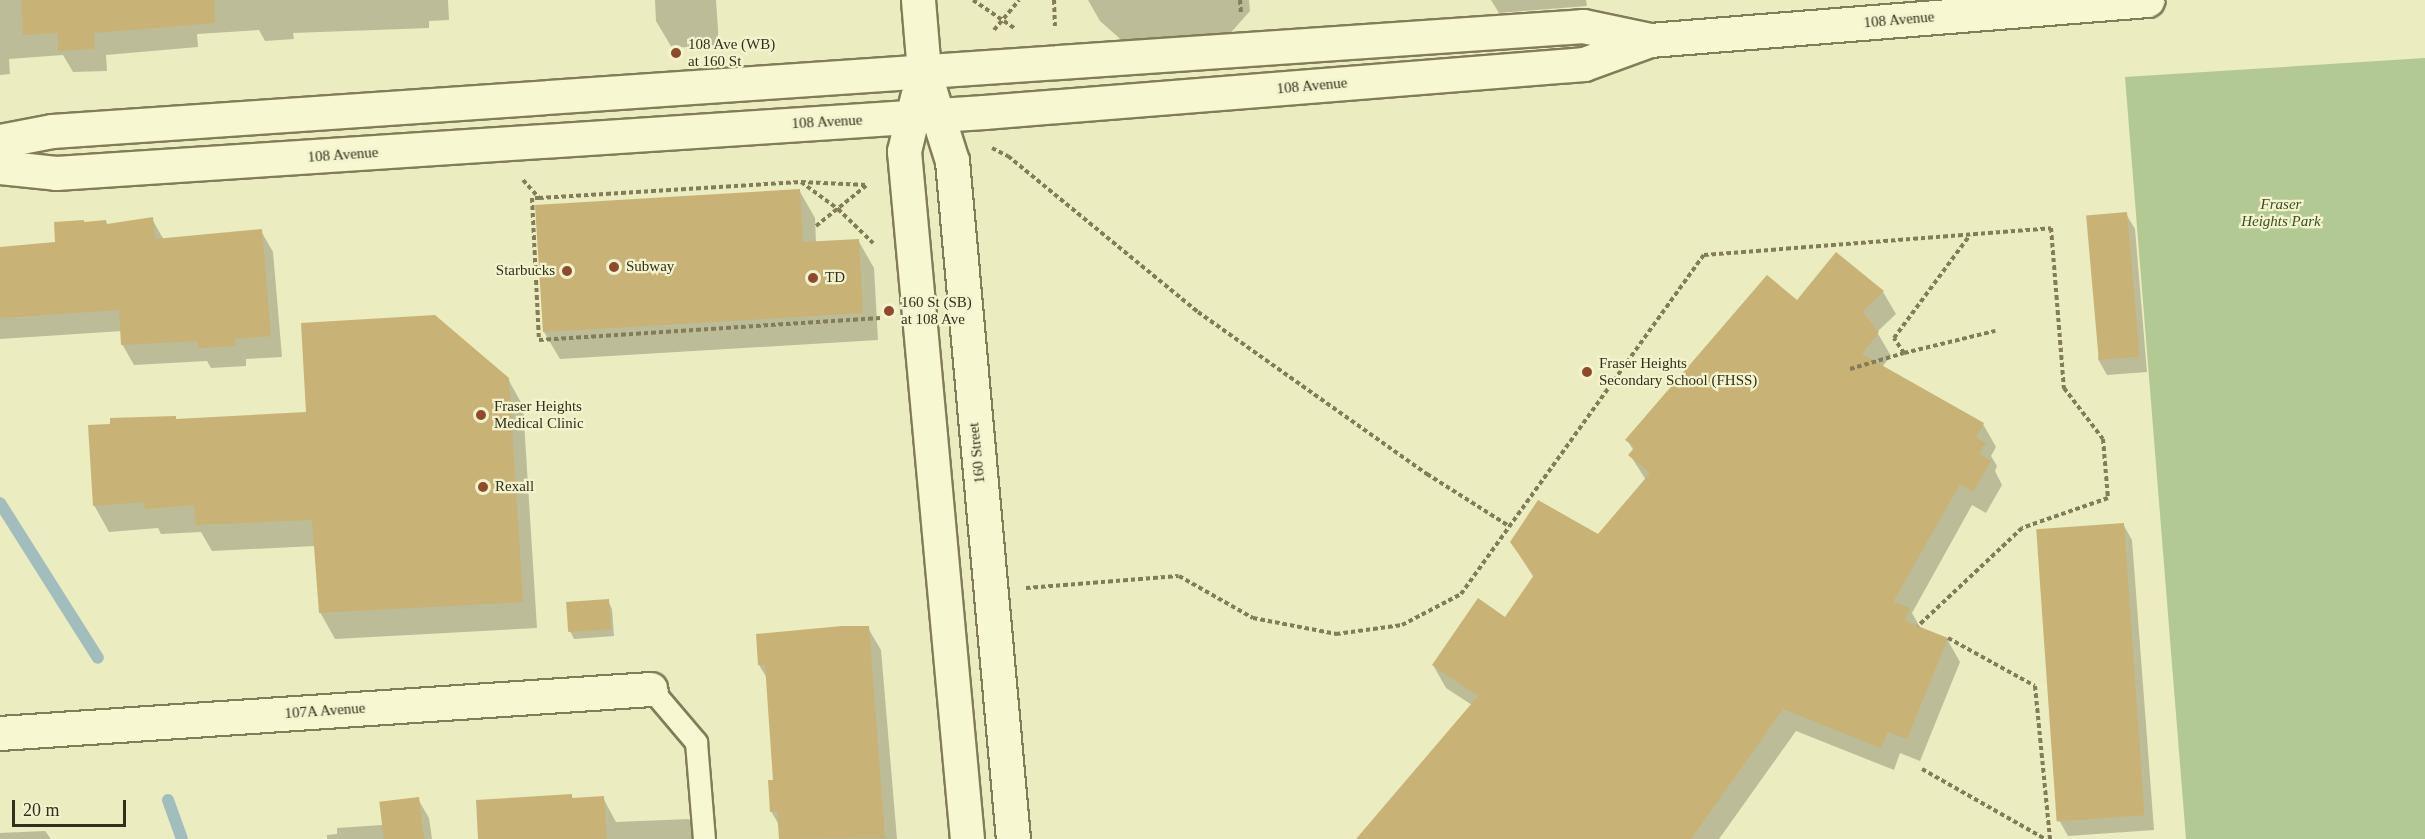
<!DOCTYPE html>
<html>
<head>
<meta charset="utf-8">
<style>
	body { margin:0 }
	#map { position:relative; width:2425px; height:839px; overflow:hidden; background:#ebecbf; font-family:"Times New Roman",serif }
	div>[style] { position:absolute }
	[style*='--x'] { left:calc(var(--x)*1px); top:calc(var(--y)*1px); width:calc(var(--w)*1px); rotate:calc(var(--a)*1deg) }
	.green>* { inset:0; background:#b2c994 }
	.shadow>* { inset:0; background:#0003 }
	.stream>* { height:12px; margin:-6px; padding:0 6px; transform-origin:6px; border-radius:6px; background:#a2bdbe }
	.building>* { inset:0; background:#c9b276; transform-origin:0 0 }
	.path>* { height:4px; margin-top:-2px; transform-origin:0; background:repeating-linear-gradient(90deg,#837c58 0 4.5px,transparent 0 7.5px) }
	.roads { filter:drop-shadow(2px 0 #837c58) drop-shadow(-2px 0 #837c58) drop-shadow(0 2px #837c58) drop-shadow(0 -2px #837c58) }
	.lane>* { height:21px; margin:-10.5px; padding:0 10.5px; transform-origin:10.5px; border-radius:10.5px; background:#f7f7d1 }
	.street>* { height:33px; margin:-16.5px; padding:0 16.5px; transform-origin:16.5px; border-radius:16.5px; background:#f7f7d1 }
	.secondary>* { height:33px; margin:-16.5px; padding:0 16.5px; transform-origin:16.5px; border-radius:16.5px; background:#f7f7d1 }
	.dots>* { width:16px; height:16px; translate:-50% -50%; box-sizing:border-box; border:3px solid #f3f3ce; border-radius:50% }
	span { translate:-50% -50%; white-space:nowrap; text-align:center; line-height:1.15; -webkit-text-stroke:4.5px #f3f3ce; paint-order:stroke }
	.street-label { font-size:15px; color:#332f1c }
	.poi-label { font-size:15px; color:#332f1c }
	.left { translate:0 -50%; text-align:left }
	.right { translate:-100% -50%; text-align:right }
	.park-label { font-size:15px; color:#374f23; font-style:italic }
	.scale { position:absolute; left:12px; top:800px; width:114px; height:27px; box-sizing:border-box; border:3px solid #332f1c; border-top:0; padding-left:8px; font-size:18px; line-height:21px; white-space:nowrap; color:#332f1c; -webkit-text-stroke:4px #f3f3ce; paint-order:stroke }
</style>
</head>
<body>
<div id="map">
	<div class="green">
		<i style="clip-path:polygon(2425px 58px,2425px 839px,2186px 839px,2125px 77px)"></i>
	</div>
	<div class="shadow">
		<i style="clip-path:polygon(0 0,448px 0,449px 20px,429px 21px,429px 28px,293px 33px,294px 39px,265px 41px,259px 30px,197px 34px,198px 47px,106px 55px,107px 71px,73px 72px,63px 55px,9px 59px,10px 74px,0 75px)"></i>
		<i style="clip-path:polygon(655px 0,716px 0,719px 45px,672px 48px,656px 21px)"></i>
		<i style="clip-path:polygon(1088px 0,1249px 0,1250px 11px,1227px 37px,1126px 44px,1100px 21px)"></i>
		<i style="clip-path:polygon(1491px 0,1586px 0,1587px 6px,1499px 13px)"></i>
		<i style="clip-path:polygon(799px 190px,815px 218px,816px 243px,858px 240px,874px 268px,878px 340px,560px 359px,544px 332px,536px 207px)"></i>
		<i style="clip-path:polygon(2126px 214px,2135px 229px,2147px 372px,2107px 375px,2098px 359px)"></i>
		<i style="clip-path:polygon(152px 219px,164px 240px,261px 231px,273px 252px,282px 357px,246px 359px,246px 366px,211px 368px,207px 361px,134px 365px,122px 344px,122px 331px,0 339px,0 249px,57px 244px,84px 224px,107px 225px)"></i>
		<i style="clip-path:polygon(1836px 254px,1883px 292px,1896px 314px,1877px 332px,1891px 356px,1882px 367px,1983px 424px,1996px 447px,1991px 456px,1997px 466px,1995px 471px,2002px 485px,1986px 513px,1972px 505px,1912px 613px,1921px 629px,1947px 639px,1960px 662px,1920px 761px,1900px 753px,1894px 770px,1796px 731px,1719px 839px,1358px 839px,1472px 705px,1446px 688px,1433px 665px,1506px 619px,1534px 578px,1511px 542px,1599px 536px,1646px 480px,1630px 455px,1634px 451px,1627px 440px,1797px 302px)"></i>
		<i style="clip-path:polygon(508px 379px,523px 406px,537px 628px,335px 639px,320px 612px,315px 546px,212px 551px,201px 532px,161px 534px,158px 528px,109px 532px,94px 505px,175px 417px,177px 421px,307px 414px)"></i>
		<i style="clip-path:polygon(2123px 524px,2132px 540px,2154px 830px,2068px 836px,2059px 820px)"></i>
		<i style="clip-path:polygon(608px 601px,612px 609px,614px 636px,574px 639px,570px 631px)"></i>
		<i style="clip-path:polygon(868px 628px,881px 650px,897px 839px,780px 839px,779px 825px,771px 811px,775px 781px,767px 678px,759px 665px)"></i>
		<i style="clip-path:polygon(571px 795px,574px 800px,603px 798px,616px 822px,689px 819px,700px 839px,480px 839px)"></i>
		<i style="clip-path:polygon(418px 799px,429px 818px,432px 839px,327px 839px,327px 835px,337px 834px,337px 828px,382px 825px)"></i>
		<i style="clip-path:polygon(45px 831px,51px 839px,0 839px,0 833px)"></i>
	</div>
	<div class="stream">
		<i style="--x:0;--y:503;--w:183;--a:57.7"></i>
		<i style="--x:168;--y:800;--w:41;--a:70.3"></i>
	</div>
	<div class="building">
		<i style="clip-path:polygon(21px 0,214px 0,215px 23px,94px 33px,95px 49px,58px 51px,58px 33px,23px 35px)"></i>
		<i style="clip-path:polygon(800px 189px,803px 242px,859px 239px,863px 313px,543px 332px,535px 205px)"></i>
		<i style="left:2127px;top:212px;width:145px;height:41px;rotate:85deg"></i>
		<i style="clip-path:polygon(153px 217px,155px 239px,262px 229px,271px 336px,235px 339px,235px 346px,198px 348px,197px 341px,121px 345px,119px 310px,0 318px,0 247px,55px 242px,54px 222px,84px 220px,84px 222px,106px 220px,107px 224px)"></i>
		<i style="clip-path:polygon(1836px 252px,1884px 291px,1862px 312px,1879px 332px,1862px 354px,1984px 423px,1976px 438px,1986px 443px,1979px 454px,1991px 461px,1973px 492px,1960px 484px,1893px 602px,1910px 608px,1905px 621px,1948px 638px,1907px 739px,1888px 732px,1881px 748px,1783px 709px,1691px 839px,1356px 839px,1478px 696px,1432px 665px,1478px 598px,1505px 617px,1534px 575px,1510px 542px,1538px 500px,1598px 534px,1650px 473px,1628px 455px,1635px 447px,1625px 440px,1767px 275px,1797px 300px)"></i>
		<i style="clip-path:polygon(435px 315px,509px 378px,523px 602px,319px 613px,312px 520px,196px 525px,194px 505px,145px 509px,144px 502px,93px 506px,88px 425px,110px 424px,110px 418px,176px 416px,176px 419px,306px 412px,301px 323px)"></i>
		<i style="left:2124px;top:523px;width:293px;height:88px;rotate:86deg"></i>
		<i style="left:609px;top:599px;width:30px;height:43px;rotate:86deg"></i>
		<i style="clip-path:polygon(842px 626px,869px 626px,885px 838px,779px 839px,777px 811px,770px 812px,768px 780px,773px 780px,765px 665px,758px 665px,756px 634px)"></i>
		<i style="clip-path:polygon(572px 794px,572px 798px,604px 796px,607px 839px,478px 839px,476px 800px)"></i>
		<i style="left:419px;top:797px;width:42px;height:40px;rotate:83deg"></i>
	</div>
	<div class="path">
		<i style="--x:973;--y:0;--w:50;--a:34.3"></i>
		<i style="--x:1054;--y:0;--w:26;--a:88"></i>
		<i style="--x:1240;--y:0;--w:14;--a:86"></i>
		<i style="--x:994;--y:30;--w:39;--a:-50"></i>
		<i style="--x:992;--y:148;--w:18;--a:27"></i>
		<i style="--x:1008;--y:156;--w:246;--a:39.4"></i>
		<i style="--x:1198;--y:312;--w:281;--a:35.3"></i>
		<i style="--x:1427;--y:474;--w:97;--a:32.4"></i>
		<i style="--x:523;--y:180;--w:24;--a:48"></i>
		<i style="--x:539;--y:198;--w:262;--a:-3.5"></i>
		<i style="--x:801;--y:182;--w:66;--a:2.6"></i>
		<i style="--x:801;--y:182;--w:46;--a:36.1"></i>
		<i style="--x:838;--y:209;--w:49;--a:44.2"></i>
		<i style="--x:539;--y:198;--w:7;--a:180"></i>
		<i style="--x:532;--y:198;--w:142;--a:87.2"></i>
		<i style="--x:539;--y:340;--w:342;--a:-3.7"></i>
		<i style="--x:816;--y:226;--w:65;--a:-38.8"></i>
		<i style="--x:1904;--y:353;--w:94;--a:-13.6"></i>
		<i style="--x:1850;--y:369;--w:56;--a:-16.5"></i>
		<i style="--x:1904;--y:353;--w:18;--a:-124"></i>
		<i style="--x:1894;--y:338;--w:128;--a:-53.6"></i>
		<i style="--x:1026;--y:588;--w:153;--a:-4.5"></i>
		<i style="--x:1179;--y:576;--w:85;--a:29.6"></i>
		<i style="--x:1253;--y:618;--w:85;--a:10.9"></i>
		<i style="--x:1336;--y:634;--w:67;--a:-7.8"></i>
		<i style="--x:1402;--y:625;--w:67;--a:-27.7"></i>
		<i style="--x:1461;--y:594;--w:417;--a:-54.4"></i>
		<i style="--x:1704;--y:255;--w:348;--a:-4.4"></i>
		<i style="--x:2051;--y:228;--w:161;--a:85.4"></i>
		<i style="--x:2064;--y:388;--w:64;--a:52.6"></i>
		<i style="--x:2103;--y:439;--w:59;--a:85.2"></i>
		<i style="--x:2108;--y:498;--w:91;--a:160.8"></i>
		<i style="--x:2022;--y:528;--w:143;--a:136.7"></i>
		<i style="--x:1948;--y:638;--w:99;--a:28.9"></i>
		<i style="--x:2035;--y:686;--w:154;--a:84.4"></i>
		<i style="--x:1922;--y:769;--w:142;--a:29.6"></i>
	</div>
	<div class="roads">
		<div class="lane">
			<i style="--x:651;--y:689;--w:70;--a:49.7"></i>
			<i style="--x:696;--y:742;--w:97;--a:85.3"></i>
		</div>
		<div class="street">
			<i style="--x:0;--y:733;--w:652;--a:-3.87"></i>
		</div>
		<div class="secondary">
			<i style="--x:918;--y:0;--w:72;--a:85.2"></i>
			<i style="--x:924;--y:72;--w:93;--a:72.5"></i>
			<i style="--x:952;--y:161;--w:681;--a:84.86"></i>
			<i style="--x:917;--y:97;--w:56;--a:103.5"></i>
			<i style="--x:904;--y:151;--w:691;--a:84.77"></i>
			<i style="--x:0;--y:141;--w:53;--a:-10.9"></i>
			<i style="--x:52;--y:131;--w:1535;--a:-3.92"></i>
			<i style="--x:1583;--y:26;--w:68;--a:11.8"></i>
			<i style="--x:0;--y:167;--w:56;--a:6.1"></i>
			<i style="--x:56;--y:173;--w:930;--a:-3.76"></i>
			<i style="--x:984;--y:112;--w:602;--a:-4.57"></i>
			<i style="--x:1584;--y:64;--w:70;--a:-20"></i>
			<i style="--x:1650;--y:40;--w:499;--a:-4.6"></i>
		</div>
	</div>
	<div class="dots">
		<i style="left:676px;top:53px;background:#90492b"></i>
		<i style="left:614px;top:267px;background:#90492b"></i>
		<i style="left:567px;top:271px;background:#90492b"></i>
		<i style="left:813px;top:278px;background:#90492b"></i>
		<i style="left:889px;top:311px;background:#90492b"></i>
		<i style="left:1587px;top:372px;background:#90492b"></i>
		<i style="left:481px;top:415px;background:#90492b"></i>
		<i style="left:483px;top:487px;background:#90492b"></i>
	</div>
	<div class="street-label">
		<span style="left:1899px;top:20px;rotate:-5deg">108 Avenue</span>
		<span style="left:1312px;top:86px;rotate:-5deg">108 Avenue</span>
		<span style="left:827px;top:122px;rotate:-3deg">108 Avenue</span>
		<span style="left:343px;top:155px;rotate:-4deg">108 Avenue</span>
		<span style="left:977px;top:453px;rotate:-96deg">160 Street</span>
		<span style="left:325px;top:711px;rotate:-4deg">107A Avenue</span>
	</div>
	<div class="poi-label">
		<span class="left" style="left:688px;top:53px">108 Ave (WB)<br>at 160 St</span>
		<span class="left" style="left:626px;top:267px">Subway</span>
		<span class="right" style="left:555px;top:271px">Starbucks</span>
		<span class="left" style="left:825px;top:278px">TD</span>
		<span class="left" style="left:901px;top:311px">160 St (SB)<br>at 108 Ave</span>
		<span class="left" style="left:1599px;top:372px">Fraser Heights<br>Secondary School (FHSS)</span>
		<span class="left" style="left:494px;top:415px">Fraser Heights<br>Medical Clinic</span>
		<span class="left" style="left:495px;top:487px">Rexall</span>
	</div>
	<div class="park-label">
		<span style="left:2281px;top:213px">Fraser<br>Heights Park</span>
	</div>
	<div class="scale">20 m</div>
</div>
</body>
</html>
